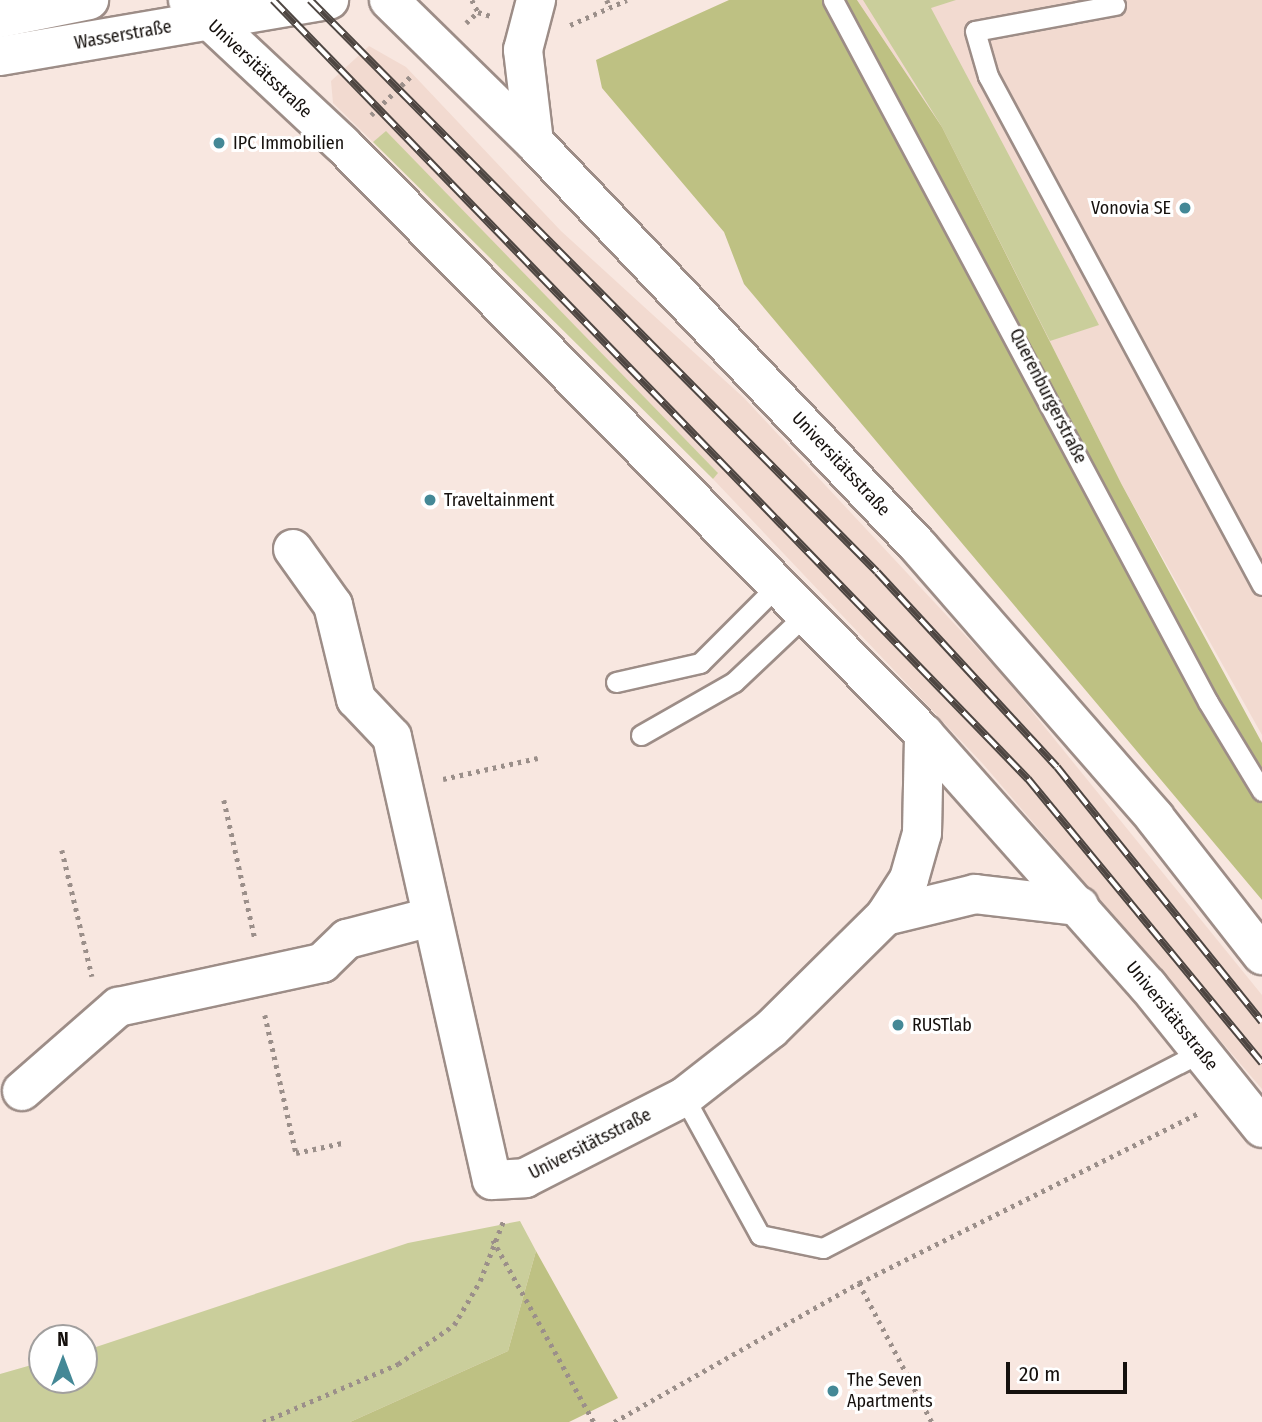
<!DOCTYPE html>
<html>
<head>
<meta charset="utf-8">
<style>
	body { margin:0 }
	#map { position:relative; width:1262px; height:1422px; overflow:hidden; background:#f8e7e0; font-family:"Fira Sans Condensed",sans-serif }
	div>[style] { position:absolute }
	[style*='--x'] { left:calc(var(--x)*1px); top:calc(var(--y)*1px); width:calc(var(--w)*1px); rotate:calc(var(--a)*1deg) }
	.built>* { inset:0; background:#f2dad0 }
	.green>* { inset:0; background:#cace9b }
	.forest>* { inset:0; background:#bec183 }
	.path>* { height:4.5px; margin-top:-2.25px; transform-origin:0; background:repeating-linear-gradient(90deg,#9b8f8a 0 3.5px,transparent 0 8.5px) }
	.roads { filter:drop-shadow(2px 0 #9d8d87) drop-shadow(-2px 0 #9d8d87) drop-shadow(0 2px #9d8d87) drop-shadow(0 -2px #9d8d87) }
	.lane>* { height:19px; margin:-9.5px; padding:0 9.5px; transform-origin:9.5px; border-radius:9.5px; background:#fff }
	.street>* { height:38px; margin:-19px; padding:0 19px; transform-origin:19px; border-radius:19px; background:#fff }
	.secondary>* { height:38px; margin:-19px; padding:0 19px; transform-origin:19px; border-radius:19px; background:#fff }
	.rail>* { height:8px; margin-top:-4px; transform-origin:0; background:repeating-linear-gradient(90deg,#fff 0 16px,#4e4642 0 32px); box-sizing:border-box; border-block:2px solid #4e4642 }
	.dots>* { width:19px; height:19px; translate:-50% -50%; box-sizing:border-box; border:4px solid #fff; border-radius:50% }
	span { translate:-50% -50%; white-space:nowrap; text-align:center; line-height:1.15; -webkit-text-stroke:6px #fff; paint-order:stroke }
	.street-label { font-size:18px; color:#15100d }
	.poi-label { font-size:18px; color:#15100d }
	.left { translate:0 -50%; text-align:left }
	.right { translate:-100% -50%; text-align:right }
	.north { position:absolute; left:28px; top:1324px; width:70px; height:70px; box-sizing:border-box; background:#fff; border:2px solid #a19f9e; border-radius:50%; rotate:0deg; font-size:19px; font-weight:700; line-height:28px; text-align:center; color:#15100d }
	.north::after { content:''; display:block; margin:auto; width:24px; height:32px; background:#448896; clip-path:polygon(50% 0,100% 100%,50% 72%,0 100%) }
	.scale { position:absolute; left:1006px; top:1362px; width:121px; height:32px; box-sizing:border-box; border:4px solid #15100d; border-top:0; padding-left:9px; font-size:21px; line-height:24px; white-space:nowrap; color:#15100d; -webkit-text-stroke:5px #fff; paint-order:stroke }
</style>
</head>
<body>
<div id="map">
	<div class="built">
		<i style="clip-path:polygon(857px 0,1262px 0,1262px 735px,1122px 485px,942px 127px)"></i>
		<i style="clip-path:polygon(369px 46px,406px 67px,561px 231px,744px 398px,1004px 677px,1262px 995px,1262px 1089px,983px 764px,713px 479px,717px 472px,386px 132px,373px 142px,333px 103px,331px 81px)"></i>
	</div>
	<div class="green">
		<i style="clip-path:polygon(863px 0,956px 0,931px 8px,1099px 325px,1050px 341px,942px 127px)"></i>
		<i style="clip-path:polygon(386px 131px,718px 473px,713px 479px,373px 142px)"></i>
		<i style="clip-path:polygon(520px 1221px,536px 1251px,508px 1351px,350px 1422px,0 1422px,0 1374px,42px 1362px,42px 1380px,84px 1380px,84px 1351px,408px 1243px)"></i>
	</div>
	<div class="forest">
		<i style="clip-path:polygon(729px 0,857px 0,942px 127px,1122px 485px,1262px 743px,1262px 900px,744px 284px,724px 232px,602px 88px,596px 60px)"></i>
		<i style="clip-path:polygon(536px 1251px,618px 1398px,569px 1422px,350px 1422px,508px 1351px)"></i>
	</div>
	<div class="path">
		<i style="--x:472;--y:0;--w:13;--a:63"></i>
		<i style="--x:607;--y:0;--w:9;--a:69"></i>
		<i style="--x:466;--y:23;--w:16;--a:-43"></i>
		<i style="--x:478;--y:12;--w:14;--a:17"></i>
		<i style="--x:570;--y:25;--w:62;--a:-23.7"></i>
		<i style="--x:371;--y:115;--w:57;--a:-44.3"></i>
		<i style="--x:443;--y:779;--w:97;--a:-12.5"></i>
		<i style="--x:224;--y:800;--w:142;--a:77.4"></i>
		<i style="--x:62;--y:850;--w:130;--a:76.6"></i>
		<i style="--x:265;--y:1015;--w:141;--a:77.3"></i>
		<i style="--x:296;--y:1153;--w:47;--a:-12.3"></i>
		<i style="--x:493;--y:1240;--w:208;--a:61"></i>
		<i style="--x:859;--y:1283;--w:157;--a:62.3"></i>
		<i style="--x:263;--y:1422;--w:147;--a:-23.2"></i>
		<i style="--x:398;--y:1364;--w:68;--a:-34.9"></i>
		<i style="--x:454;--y:1325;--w:51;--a:-59.4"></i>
		<i style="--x:480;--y:1281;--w:66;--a:-68.8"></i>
		<i style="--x:614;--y:1422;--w:282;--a:-29.6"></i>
		<i style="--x:859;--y:1283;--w:382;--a:-26.6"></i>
	</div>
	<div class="roads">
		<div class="lane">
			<i style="--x:833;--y:0;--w:796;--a:61.89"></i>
			<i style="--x:1208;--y:702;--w:104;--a:58.8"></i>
			<i style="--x:1115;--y:5;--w:142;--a:169.5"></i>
			<i style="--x:975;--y:31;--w:47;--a:73.9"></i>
			<i style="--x:988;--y:76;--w:578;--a:61.71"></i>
			<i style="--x:616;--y:682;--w:86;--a:-12.7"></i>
			<i style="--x:700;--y:663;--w:112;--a:-45"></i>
			<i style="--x:641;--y:735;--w:107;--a:-29.7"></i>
			<i style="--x:734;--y:682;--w:100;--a:-43.4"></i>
			<i style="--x:684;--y:1097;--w:158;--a:61.2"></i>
			<i style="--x:760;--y:1235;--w:64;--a:11.7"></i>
			<i style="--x:823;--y:1248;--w:426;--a:-27.4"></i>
		</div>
		<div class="street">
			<i style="--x:293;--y:549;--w:69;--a:54.5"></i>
			<i style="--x:333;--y:605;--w:97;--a:76.3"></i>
			<i style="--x:356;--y:699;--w:52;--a:46.5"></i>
			<i style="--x:392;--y:737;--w:454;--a:77.3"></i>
			<i style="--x:492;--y:1180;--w:33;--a:-3"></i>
			<i style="--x:525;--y:1178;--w:178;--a:-27"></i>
			<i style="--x:684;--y:1097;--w:110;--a:-38"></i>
			<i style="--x:771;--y:1029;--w:161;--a:-44.7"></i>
			<i style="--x:885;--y:916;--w:44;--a:-57"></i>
			<i style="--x:909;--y:879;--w:48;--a:-74.2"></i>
			<i style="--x:922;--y:833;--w:99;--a:-88.8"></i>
			<i style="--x:885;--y:916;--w:93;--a:-13.7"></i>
			<i style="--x:975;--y:894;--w:105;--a:6.6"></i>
			<i style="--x:22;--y:1091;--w:128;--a:-41.2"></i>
			<i style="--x:118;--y:1007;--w:209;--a:-12.2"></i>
			<i style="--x:322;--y:963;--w:35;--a:-44"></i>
			<i style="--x:347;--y:939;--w:87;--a:-14.7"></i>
		</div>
		<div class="secondary">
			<i style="--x:188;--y:0;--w:211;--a:43.1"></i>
			<i style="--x:342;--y:144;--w:829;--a:45.39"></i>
			<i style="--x:924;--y:734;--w:337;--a:48.4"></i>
			<i style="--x:1148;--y:986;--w:182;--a:51.2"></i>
			<i style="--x:389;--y:0;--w:203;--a:44.4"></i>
			<i style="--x:534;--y:142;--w:559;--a:46.45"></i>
			<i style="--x:919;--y:547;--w:359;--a:48.9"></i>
			<i style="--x:1155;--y:818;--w:174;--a:52"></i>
			<i style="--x:0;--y:18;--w:91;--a:-11.4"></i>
			<i style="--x:0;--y:56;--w:334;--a:-9.7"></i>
			<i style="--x:534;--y:142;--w:93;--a:-96.8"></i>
			<i style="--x:523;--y:50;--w:52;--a:-75.4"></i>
		</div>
	</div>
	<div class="rail">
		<i style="--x:273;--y:0;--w:1085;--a:45.9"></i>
		<i style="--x:1028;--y:779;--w:368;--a:50.5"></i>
		<i style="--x:310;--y:0;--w:805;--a:45.25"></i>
		<i style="--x:877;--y:572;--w:265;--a:47.3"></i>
		<i style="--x:1057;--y:767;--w:327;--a:51.2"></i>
	</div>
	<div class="dots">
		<i style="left:219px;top:143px;background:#448896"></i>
		<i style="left:1185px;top:208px;background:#448896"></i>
		<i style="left:430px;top:500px;background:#448896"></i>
		<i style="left:898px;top:1025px;background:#448896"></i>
		<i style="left:833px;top:1391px;background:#448896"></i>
	</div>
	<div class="street-label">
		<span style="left:123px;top:35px;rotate:-10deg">Wasserstraße</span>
		<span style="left:260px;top:69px;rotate:43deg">Universitätsstraße</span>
		<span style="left:1048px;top:396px;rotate:63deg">Querenburgerstraße</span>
		<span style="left:841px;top:464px;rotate:47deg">Universitätsstraße</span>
		<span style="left:1172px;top:1016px;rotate:51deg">Universitätsstraße</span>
		<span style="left:590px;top:1144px;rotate:-27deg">Universitätsstraße</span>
	</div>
	<div class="poi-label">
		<span class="left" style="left:233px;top:143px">IPC Immobilien</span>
		<span class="right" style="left:1171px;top:208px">Vonovia SE</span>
		<span class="left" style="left:444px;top:500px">Traveltainment</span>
		<span class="left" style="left:912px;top:1025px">RUSTlab</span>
		<span class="left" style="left:847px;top:1391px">The Seven<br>Apartments</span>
	</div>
	<div class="north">N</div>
	<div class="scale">20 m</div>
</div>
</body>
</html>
